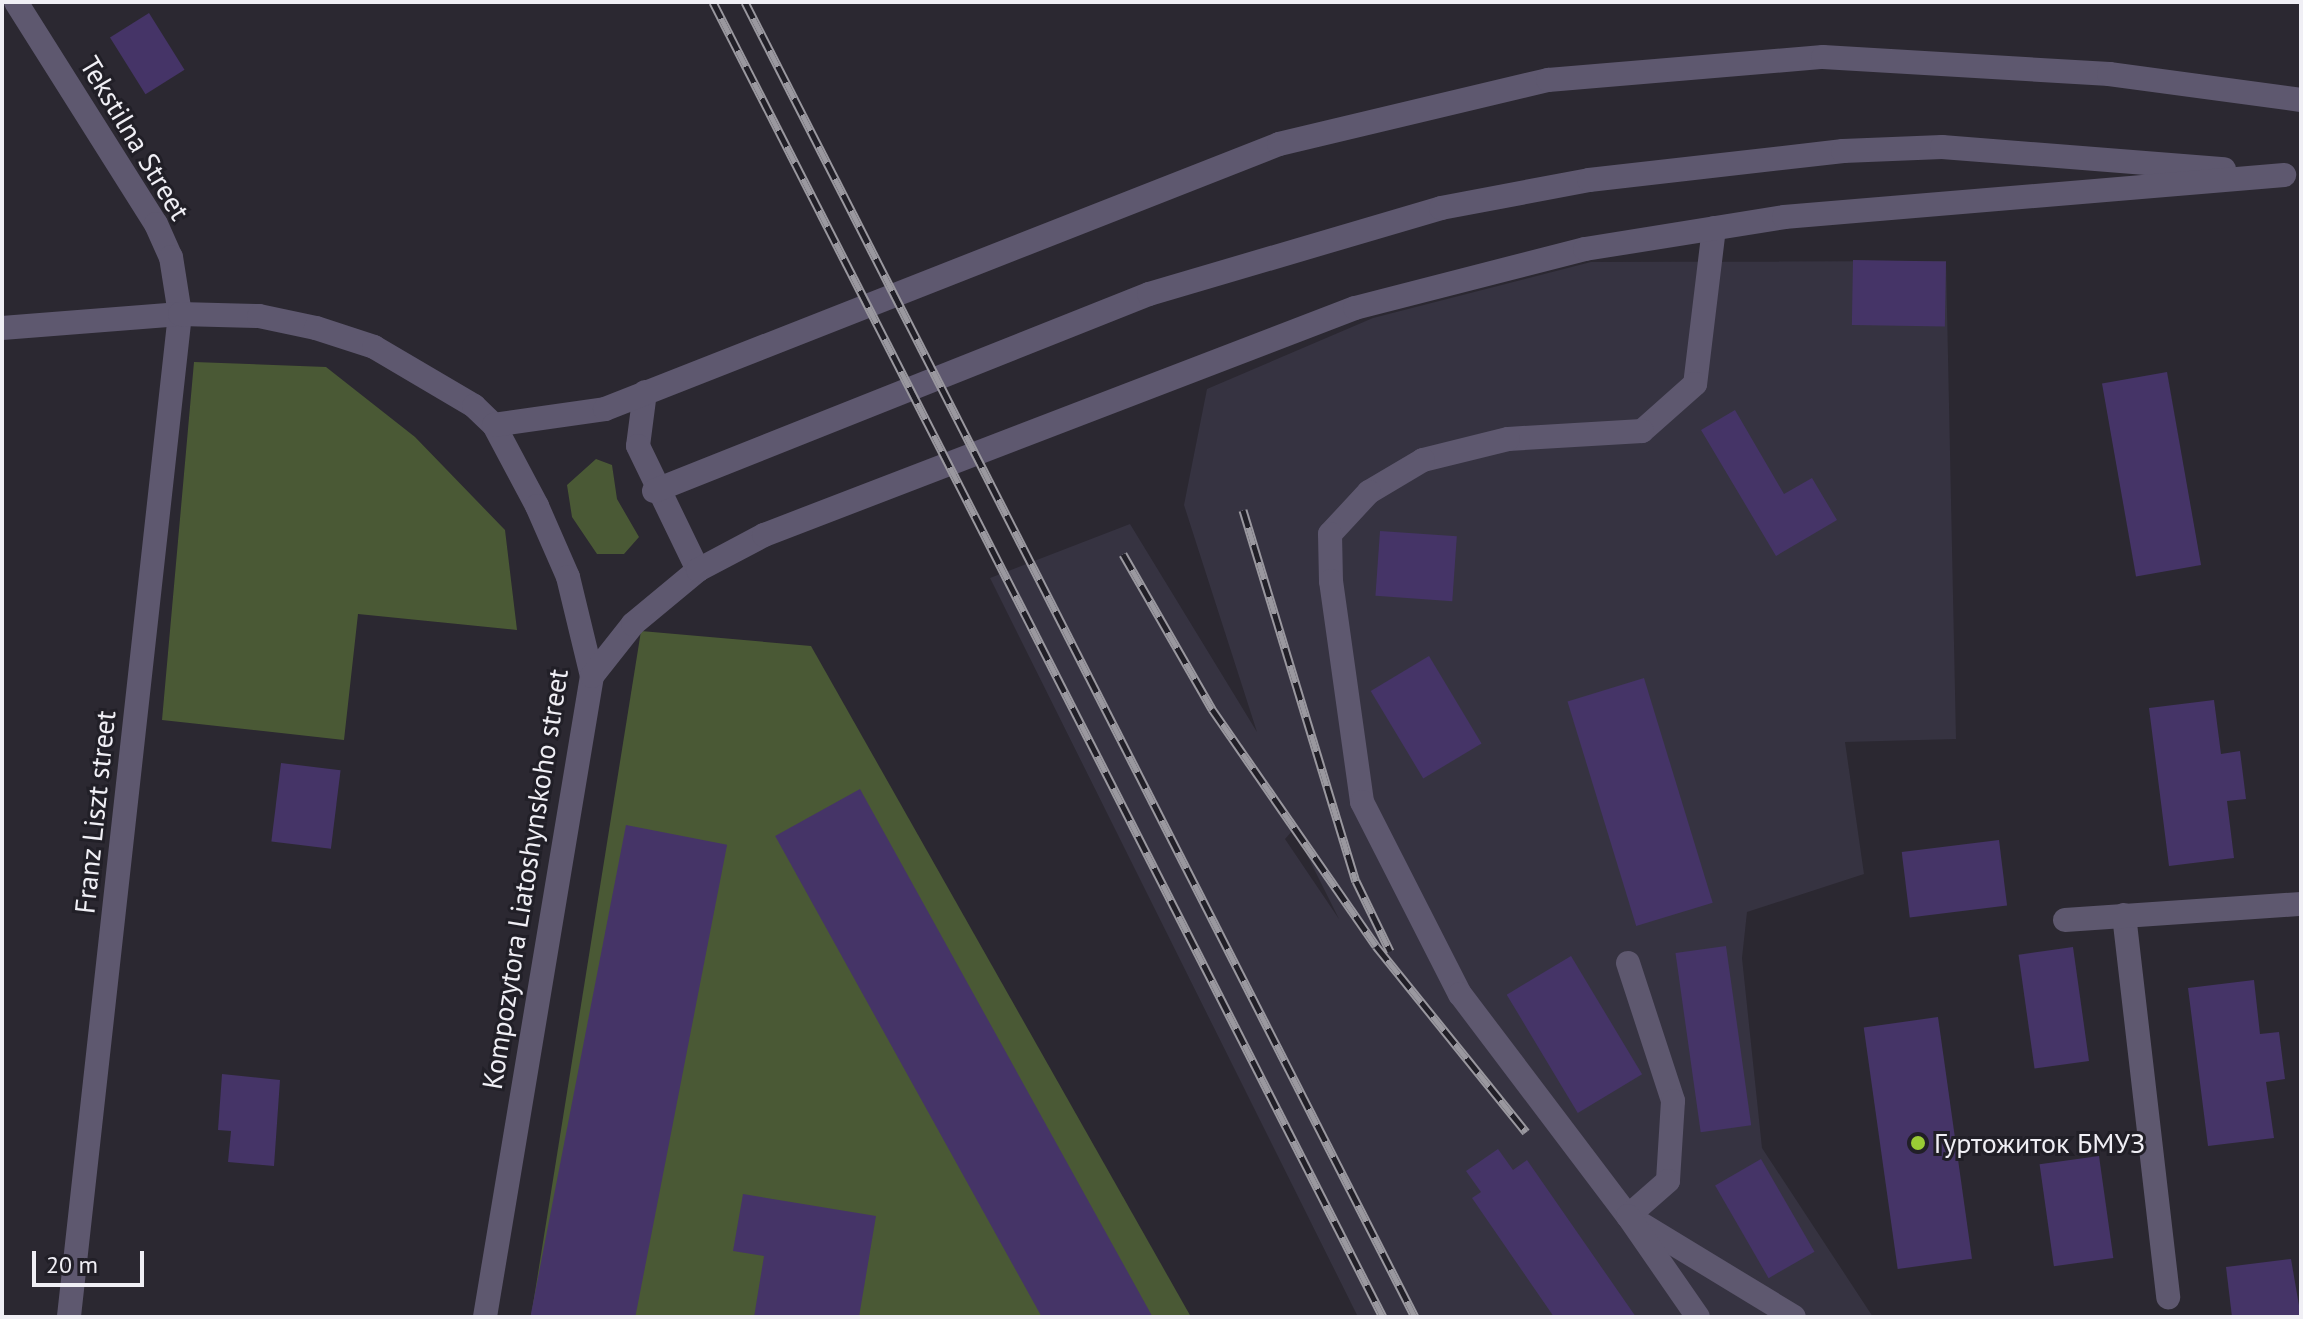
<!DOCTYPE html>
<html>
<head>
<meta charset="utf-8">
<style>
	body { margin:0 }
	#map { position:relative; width:2303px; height:1319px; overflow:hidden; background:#2b2831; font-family:"PT Sans",sans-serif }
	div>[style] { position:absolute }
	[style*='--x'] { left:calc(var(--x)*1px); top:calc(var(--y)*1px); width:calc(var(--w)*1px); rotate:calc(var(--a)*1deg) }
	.built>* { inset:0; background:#363341 }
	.green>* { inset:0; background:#4a5935 }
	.building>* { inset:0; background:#453467; transform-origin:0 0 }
	.minor>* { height:24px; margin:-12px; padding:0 12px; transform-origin:12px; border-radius:12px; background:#5e586f }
	.rail>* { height:9px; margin-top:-4.5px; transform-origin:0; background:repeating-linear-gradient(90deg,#211f27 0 18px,#9a989f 0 36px); box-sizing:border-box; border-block:2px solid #9a989f }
	.dots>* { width:22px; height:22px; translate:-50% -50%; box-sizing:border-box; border:4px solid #211f27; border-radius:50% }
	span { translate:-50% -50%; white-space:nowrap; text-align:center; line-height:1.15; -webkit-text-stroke:6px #211f27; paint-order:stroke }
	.street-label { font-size:28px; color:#f0eff5 }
	.poi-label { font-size:28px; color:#f0eff5 }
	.left { translate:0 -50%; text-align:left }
	.frame { position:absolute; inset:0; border:4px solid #f0eff5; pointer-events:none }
	.scale { position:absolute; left:32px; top:1251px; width:112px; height:36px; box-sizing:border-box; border:4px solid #f0eff5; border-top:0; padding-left:10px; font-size:24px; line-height:28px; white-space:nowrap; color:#f0eff5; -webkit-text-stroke:6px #211f27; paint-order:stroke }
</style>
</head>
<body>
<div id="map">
	<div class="built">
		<i style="clip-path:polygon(evenodd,1946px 261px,1956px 739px,1845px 742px,1864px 874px,1747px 912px,1742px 958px,1762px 1148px,1873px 1317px,1358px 1317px,990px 578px,1130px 524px,1257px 732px,1184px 505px,1207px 389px,1373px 318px,1591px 262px,1946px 261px,1294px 829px,1339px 919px,1285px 839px,1294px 829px)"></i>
	</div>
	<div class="green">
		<i style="clip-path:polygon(194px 362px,326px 367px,415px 437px,505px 530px,517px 630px,358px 614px,344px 740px,162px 720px)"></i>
		<i style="clip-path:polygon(596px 459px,612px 465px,617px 499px,639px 537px,624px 554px,597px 554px,572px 517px,567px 485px)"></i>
		<i style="clip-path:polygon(641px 631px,811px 646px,1191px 1317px,531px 1317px)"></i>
	</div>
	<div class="building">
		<i style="left:149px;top:13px;width:67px;height:46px;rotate:58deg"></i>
		<i style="left:1853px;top:260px;width:93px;height:65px;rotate:1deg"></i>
		<i style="left:2167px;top:372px;width:196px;height:66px;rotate:80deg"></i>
		<i style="clip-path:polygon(1735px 410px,1784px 494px,1812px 478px,1837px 520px,1776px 556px,1701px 430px)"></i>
		<i style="left:1380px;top:531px;width:77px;height:65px;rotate:4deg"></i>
		<i style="left:1429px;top:656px;width:102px;height:68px;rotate:59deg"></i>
		<i style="left:1644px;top:678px;width:235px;height:80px;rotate:73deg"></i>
		<i style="clip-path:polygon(2214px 700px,2221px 754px,2240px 751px,2246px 799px,2227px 801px,2234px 858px,2169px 866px,2149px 708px)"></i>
		<i style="left:281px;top:763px;width:60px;height:79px;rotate:7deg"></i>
		<i style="left:860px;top:789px;width:606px;height:97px;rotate:61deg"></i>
		<i style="left:626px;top:825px;width:103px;height:499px;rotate:11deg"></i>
		<i style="left:1999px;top:840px;width:66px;height:98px;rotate:83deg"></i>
		<i style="left:1726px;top:946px;width:181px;height:51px;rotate:82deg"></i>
		<i style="left:2073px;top:947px;width:115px;height:55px;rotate:82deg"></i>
		<i style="left:1571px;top:956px;width:138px;height:75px;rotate:59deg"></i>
		<i style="clip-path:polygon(2254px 980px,2260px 1034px,2279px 1032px,2285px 1079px,2266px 1082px,2274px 1138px,2208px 1146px,2188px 988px)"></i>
		<i style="left:1938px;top:1017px;width:244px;height:75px;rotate:82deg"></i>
		<i style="clip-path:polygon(222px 1074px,280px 1080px,274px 1166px,228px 1162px,231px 1131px,218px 1130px)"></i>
		<i style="clip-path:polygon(1498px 1149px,1513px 1170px,1527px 1160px,1636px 1317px,1554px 1317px,1472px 1198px,1481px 1192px,1466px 1171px)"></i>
		<i style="left:2099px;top:1156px;width:103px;height:60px;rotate:82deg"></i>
		<i style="left:1761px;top:1159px;width:107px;height:53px;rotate:60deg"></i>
		<i style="clip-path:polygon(743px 1194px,876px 1216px,859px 1317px,754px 1317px,764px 1256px,733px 1251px)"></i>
		<i style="clip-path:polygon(2291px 1259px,2301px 1317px,2232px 1317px,2226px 1267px)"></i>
	</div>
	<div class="minor">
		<i style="--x:16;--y:2;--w:262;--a:57.8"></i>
		<i style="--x:156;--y:224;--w:36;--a:66"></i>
		<i style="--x:171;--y:257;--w:58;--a:81"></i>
		<i style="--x:180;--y:314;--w:1009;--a:96.32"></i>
		<i style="--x:1714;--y:228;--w:157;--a:96.9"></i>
		<i style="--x:1695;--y:384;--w:71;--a:138.4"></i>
		<i style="--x:1642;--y:431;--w:134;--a:176.6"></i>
		<i style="--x:1508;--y:439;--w:88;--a:166.1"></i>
		<i style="--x:1423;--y:460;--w:63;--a:149.3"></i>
		<i style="--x:1369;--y:492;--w:57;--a:132.9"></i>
		<i style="--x:1330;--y:534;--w:47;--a:88.8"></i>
		<i style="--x:1331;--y:581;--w:223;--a:82"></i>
		<i style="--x:1362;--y:802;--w:216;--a:63"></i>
		<i style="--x:1460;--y:994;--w:278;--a:52.9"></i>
		<i style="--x:1628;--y:1216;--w:194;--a:31.3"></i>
		<i style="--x:2;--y:328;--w:179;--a:-4.5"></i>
		<i style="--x:180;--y:314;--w:79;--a:1.5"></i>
		<i style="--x:259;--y:316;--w:58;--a:11.9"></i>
		<i style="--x:316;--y:328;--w:61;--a:18.1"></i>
		<i style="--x:374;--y:347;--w:116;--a:30.5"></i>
		<i style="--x:474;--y:406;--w:28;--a:44"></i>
		<i style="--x:494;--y:425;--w:92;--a:62"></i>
		<i style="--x:537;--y:506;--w:77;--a:66.4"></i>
		<i style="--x:568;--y:577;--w:102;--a:76.4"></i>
		<i style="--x:592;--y:676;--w:650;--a:99.48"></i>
		<i style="--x:645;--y:392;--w:54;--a:97.4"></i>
		<i style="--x:638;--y:446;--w:138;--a:64.2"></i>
		<i style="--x:494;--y:425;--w:112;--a:-8.2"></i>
		<i style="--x:605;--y:409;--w:724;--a:-21.46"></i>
		<i style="--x:1279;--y:144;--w:277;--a:-13.4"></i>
		<i style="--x:1548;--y:80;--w:276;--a:-4.8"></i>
		<i style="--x:1823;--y:57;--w:287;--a:3.4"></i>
		<i style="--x:2109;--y:74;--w:194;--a:7.7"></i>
		<i style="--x:654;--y:491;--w:533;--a:-21.7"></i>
		<i style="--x:1149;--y:294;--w:304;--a:-16.4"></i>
		<i style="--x:1441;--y:208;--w:151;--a:-10.7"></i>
		<i style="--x:1589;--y:180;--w:256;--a:-6.5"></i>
		<i style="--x:1843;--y:151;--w:99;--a:-2.3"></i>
		<i style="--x:1942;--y:147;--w:283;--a:4.5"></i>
		<i style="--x:592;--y:676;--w:66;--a:-51.7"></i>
		<i style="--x:633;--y:624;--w:85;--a:-39.7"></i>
		<i style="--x:698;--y:570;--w:75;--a:-27.9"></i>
		<i style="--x:764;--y:535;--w:633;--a:-21.01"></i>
		<i style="--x:1355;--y:308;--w:237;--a:-14.4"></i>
		<i style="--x:1585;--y:249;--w:202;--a:-9.1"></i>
		<i style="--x:1784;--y:217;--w:502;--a:-4.8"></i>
		<i style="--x:2124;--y:915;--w:385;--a:83.4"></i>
		<i style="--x:2065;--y:920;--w:237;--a:-3.9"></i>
		<i style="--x:1628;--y:963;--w:145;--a:71.9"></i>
		<i style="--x:1673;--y:1101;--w:80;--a:93.6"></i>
		<i style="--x:1668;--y:1181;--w:53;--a:138.8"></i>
		<i style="--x:1628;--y:1216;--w:123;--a:55.3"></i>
	</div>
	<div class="rail">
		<i style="--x:713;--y:2;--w:1476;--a:63"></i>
		<i style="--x:745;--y:2;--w:1476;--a:63"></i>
		<i style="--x:1243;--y:510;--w:388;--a:73.1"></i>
		<i style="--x:1356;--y:881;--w:78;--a:64.1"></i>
		<i style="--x:1123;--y:554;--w:179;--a:60.1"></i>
		<i style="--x:1212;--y:709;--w:288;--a:55.3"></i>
		<i style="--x:1376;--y:946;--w:239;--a:51.1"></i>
	</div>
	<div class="dots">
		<i style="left:1918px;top:1143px;background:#99cb35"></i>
	</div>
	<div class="street-label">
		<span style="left:135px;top:138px;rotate:59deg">Tekstilna Street</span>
		<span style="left:95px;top:812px;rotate:-84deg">Franz Liszt street</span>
		<span style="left:525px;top:879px;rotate:-81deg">Kompozytora Liatoshynskoho street</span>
	</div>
	<div class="poi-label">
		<span class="left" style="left:1934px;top:1143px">Гуртожиток БМУЗ</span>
	</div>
	<div class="frame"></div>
	<div class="scale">20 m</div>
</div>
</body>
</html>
